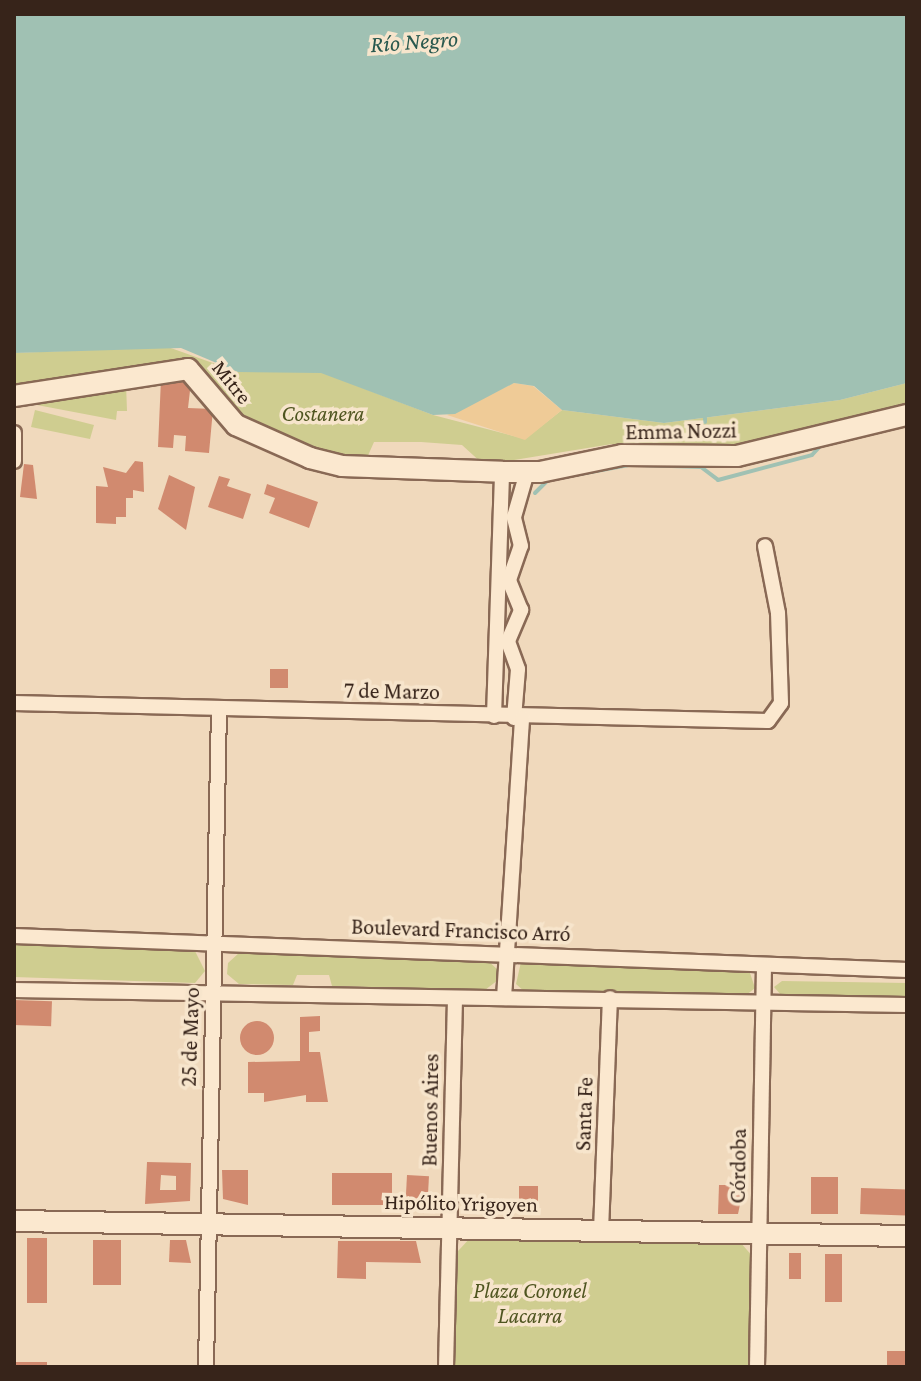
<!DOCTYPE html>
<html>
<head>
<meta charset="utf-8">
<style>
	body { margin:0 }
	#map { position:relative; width:921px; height:1381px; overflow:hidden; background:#f0d9bc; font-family:"Crimson Pro",serif }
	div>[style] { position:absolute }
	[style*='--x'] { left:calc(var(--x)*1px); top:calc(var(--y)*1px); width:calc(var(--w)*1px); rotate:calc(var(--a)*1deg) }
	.green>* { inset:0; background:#cfcd90 }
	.sand>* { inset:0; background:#efcb97 }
	.water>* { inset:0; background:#a0c1b3 }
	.stream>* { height:4px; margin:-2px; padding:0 2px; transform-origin:2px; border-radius:2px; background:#a0c1b3 }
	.building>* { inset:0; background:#d18a6f; transform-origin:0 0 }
	.round { border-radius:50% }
	.roads { filter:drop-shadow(2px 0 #896955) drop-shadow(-2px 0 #896955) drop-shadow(0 2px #896955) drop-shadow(0 -2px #896955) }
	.street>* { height:14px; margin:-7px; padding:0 7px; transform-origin:7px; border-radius:7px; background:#fbe8cf }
	.secondary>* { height:20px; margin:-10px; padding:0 10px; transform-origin:10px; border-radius:10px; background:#fbe8cf }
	span { translate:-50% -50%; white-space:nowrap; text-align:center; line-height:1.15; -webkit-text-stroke:7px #f7e5cc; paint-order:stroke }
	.street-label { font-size:22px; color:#37241a }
	.park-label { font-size:22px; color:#4f5520; font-style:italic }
	.water-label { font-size:24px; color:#28584e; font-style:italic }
	.frame { position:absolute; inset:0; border:16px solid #37241a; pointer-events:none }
</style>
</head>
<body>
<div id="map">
	<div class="green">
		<i style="clip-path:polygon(168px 347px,238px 372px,321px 372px,433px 415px,525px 439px,562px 410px,664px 423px,840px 400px,907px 383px,907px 408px,733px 450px,612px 444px,484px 465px,462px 445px,421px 442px,374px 442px,366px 460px,341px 461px,237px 417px,206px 374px,14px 389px,14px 353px)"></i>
		<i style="clip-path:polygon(126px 383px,127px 411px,117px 411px,116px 420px,37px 405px,38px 398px)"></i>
		<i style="clip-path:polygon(35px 410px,94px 425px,90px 439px,31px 427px)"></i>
		<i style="clip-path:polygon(14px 944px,195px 951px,205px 971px,195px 983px,14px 977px)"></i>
		<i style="clip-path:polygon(239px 953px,486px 959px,498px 970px,498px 980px,485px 990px,332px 986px,329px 975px,297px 975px,293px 985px,239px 984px,227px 974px,228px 963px)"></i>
		<i style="clip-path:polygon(521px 962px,749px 970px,755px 988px,745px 996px,525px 992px,516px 984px)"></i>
		<i style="clip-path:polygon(782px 981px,907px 983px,907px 998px,782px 996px,774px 987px)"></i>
		<i style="clip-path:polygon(472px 1236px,740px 1242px,754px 1258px,752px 1367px,454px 1367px,458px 1251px)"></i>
	</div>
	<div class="sand">
		<i style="clip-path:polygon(514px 383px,533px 386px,562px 410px,525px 440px,447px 415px)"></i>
	</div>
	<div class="water">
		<i style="clip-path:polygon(14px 14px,907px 14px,907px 383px,840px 400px,664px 423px,562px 410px,534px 386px,514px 383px,455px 414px,433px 415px,321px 373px,238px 372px,181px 348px,14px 353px)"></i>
	</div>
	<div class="stream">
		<i style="--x:705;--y:418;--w:4;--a:90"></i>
		<i style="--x:642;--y:465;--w:59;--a:1.9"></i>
		<i style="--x:701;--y:467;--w:21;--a:37"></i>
		<i style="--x:718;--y:480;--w:97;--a:-14.9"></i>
		<i style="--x:812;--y:455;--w:13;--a:-48"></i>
		<i style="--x:535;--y:493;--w:18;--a:-45"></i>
		<i style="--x:548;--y:480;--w:82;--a:-10.5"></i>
	</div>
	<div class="building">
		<i style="clip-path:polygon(161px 379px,191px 382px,188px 408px,213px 409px,209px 453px,185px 451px,186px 436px,174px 435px,173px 448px,158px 447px)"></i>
		<i style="clip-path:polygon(135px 461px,143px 462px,144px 492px,133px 490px,133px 498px,126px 498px,126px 517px,116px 517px,116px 524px,96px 523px,96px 486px,108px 487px,103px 467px,126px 473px)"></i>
		<i style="clip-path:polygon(24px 464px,33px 465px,37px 499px,20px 497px)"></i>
		<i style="clip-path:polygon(169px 475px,195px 487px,186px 530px,158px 509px)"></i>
		<i style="clip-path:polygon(219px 476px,230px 479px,227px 486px,251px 494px,243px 519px,208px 507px)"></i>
		<i style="clip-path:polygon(267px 484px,318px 502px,309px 528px,269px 513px,275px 498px,264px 494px)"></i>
		<i style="left:288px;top:669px;width:19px;height:18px;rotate:90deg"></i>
		<i style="left:14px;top:1000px;width:38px;height:25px;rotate:2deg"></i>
		<i style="clip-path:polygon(320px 1016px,320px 1031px,309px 1032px,309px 1052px,320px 1052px,328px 1102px,306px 1102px,306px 1095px,264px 1102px,264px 1093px,248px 1093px,248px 1062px,300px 1061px,300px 1017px)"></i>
		<i class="round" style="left:240px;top:1021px;width:34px;height:34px"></i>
		<i style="clip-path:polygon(evenodd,147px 1162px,191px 1163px,190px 1201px,145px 1204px,147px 1162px,161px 1175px,176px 1176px,176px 1190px,160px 1190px,161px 1175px)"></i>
		<i style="clip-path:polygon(222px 1170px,248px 1170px,248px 1205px,223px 1199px)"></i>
		<i style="left:332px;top:1173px;width:60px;height:32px"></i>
		<i style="left:407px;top:1175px;width:22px;height:29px;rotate:3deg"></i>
		<i style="left:811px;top:1177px;width:27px;height:37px"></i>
		<i style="clip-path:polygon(719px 1185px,744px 1185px,738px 1214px,718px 1214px)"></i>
		<i style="left:519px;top:1186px;width:19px;height:23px"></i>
		<i style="left:861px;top:1188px;width:46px;height:26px;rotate:2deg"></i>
		<i style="left:27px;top:1238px;width:20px;height:65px"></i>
		<i style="left:93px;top:1240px;width:28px;height:45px"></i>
		<i style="clip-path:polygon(170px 1240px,186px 1240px,191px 1263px,169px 1262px)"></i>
		<i style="clip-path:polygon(338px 1241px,416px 1241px,421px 1263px,366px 1262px,366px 1279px,337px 1278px)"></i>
		<i style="left:789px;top:1253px;width:12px;height:26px"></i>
		<i style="left:825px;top:1254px;width:17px;height:48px"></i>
		<i style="left:887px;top:1351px;width:20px;height:16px"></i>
		<i style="left:14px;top:1362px;width:33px;height:5px"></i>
	</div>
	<div class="roads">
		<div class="street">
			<i style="--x:14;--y:433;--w:28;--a:90"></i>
			<i style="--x:14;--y:703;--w:754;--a:1.37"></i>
			<i style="--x:768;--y:721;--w:22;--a:-54"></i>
			<i style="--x:781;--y:703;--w:90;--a:-91.9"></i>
			<i style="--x:778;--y:613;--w:68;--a:-101"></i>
			<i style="--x:494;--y:716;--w:244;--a:-88.1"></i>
			<i style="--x:514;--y:718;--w:49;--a:-85.3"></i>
			<i style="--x:518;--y:669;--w:30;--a:-110"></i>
			<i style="--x:508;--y:641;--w:34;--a:-67"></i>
			<i style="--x:521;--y:610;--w:32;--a:-112"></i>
			<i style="--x:509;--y:580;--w:36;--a:-71"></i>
			<i style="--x:521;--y:546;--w:30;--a:-104"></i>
			<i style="--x:514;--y:517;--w:47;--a:-73.9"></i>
			<i style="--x:14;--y:936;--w:894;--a:2.18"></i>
			<i style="--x:14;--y:990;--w:893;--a:0.96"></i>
			<i style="--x:504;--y:998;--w:281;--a:-86.3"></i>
			<i style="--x:601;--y:1231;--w:233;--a:-87.8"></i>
			<i style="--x:206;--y:1367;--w:658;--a:-88.87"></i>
			<i style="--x:446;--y:1367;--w:369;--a:-88.6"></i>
			<i style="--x:757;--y:1367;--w:401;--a:-89"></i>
		</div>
		<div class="secondary">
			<i style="--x:14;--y:396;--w:176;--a:-8.8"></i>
			<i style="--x:188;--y:369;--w:74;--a:49.4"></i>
			<i style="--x:236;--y:425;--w:81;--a:24"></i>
			<i style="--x:310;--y:458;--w:33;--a:14"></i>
			<i style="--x:342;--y:466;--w:160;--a:2.1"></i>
			<i style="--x:502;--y:472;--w:38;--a:0"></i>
			<i style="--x:540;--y:472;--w:84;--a:-11.7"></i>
			<i style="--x:622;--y:455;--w:115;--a:0.5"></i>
			<i style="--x:737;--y:456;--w:175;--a:-13.6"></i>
			<i style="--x:14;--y:1221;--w:893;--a:0.96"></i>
		</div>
	</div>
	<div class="street-label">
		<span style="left:232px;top:382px;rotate:51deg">Mitre</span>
		<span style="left:681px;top:431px;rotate:-1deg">Emma Nozzi</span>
		<span style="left:392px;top:691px;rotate:1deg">7 de Marzo</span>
		<span style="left:461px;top:930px;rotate:2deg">Boulevard Francisco Arró</span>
		<span style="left:190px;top:1037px;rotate:-88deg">25 de Mayo</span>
		<span style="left:430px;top:1110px;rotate:-89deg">Buenos Aires</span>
		<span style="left:584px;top:1114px;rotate:-88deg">Santa Fe</span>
		<span style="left:738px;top:1166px;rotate:-89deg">Córdoba</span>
		<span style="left:461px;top:1203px;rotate:1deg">Hipólito Yrigoyen</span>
	</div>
	<div class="park-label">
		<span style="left:323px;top:414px">Costanera</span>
		<span style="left:530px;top:1303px">Plaza Coronel<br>Lacarra</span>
	</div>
	<div class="water-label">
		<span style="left:414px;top:41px;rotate:-4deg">Río Negro</span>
	</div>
	<div class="frame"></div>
</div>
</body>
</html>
